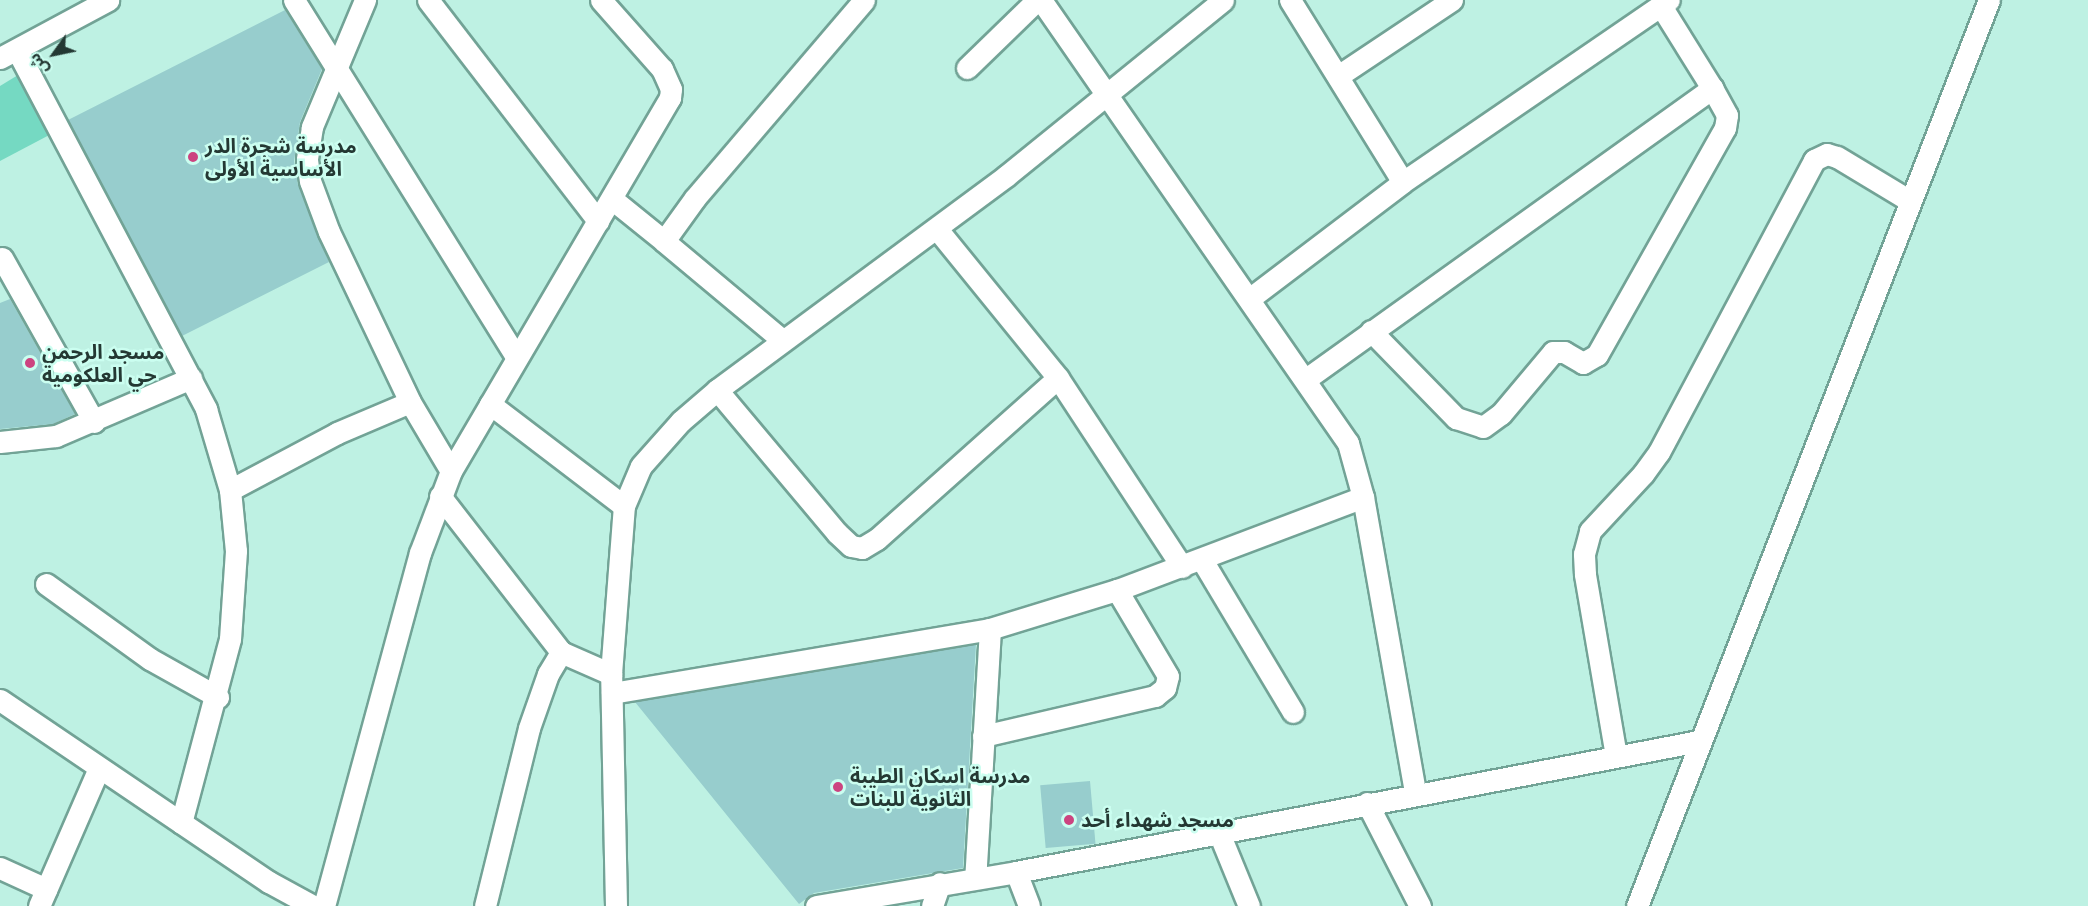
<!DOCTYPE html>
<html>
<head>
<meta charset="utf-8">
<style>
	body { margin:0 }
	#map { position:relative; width:2088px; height:906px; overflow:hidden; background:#bef1e3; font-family:"Space Grotesk","Noto Sans Arabic",sans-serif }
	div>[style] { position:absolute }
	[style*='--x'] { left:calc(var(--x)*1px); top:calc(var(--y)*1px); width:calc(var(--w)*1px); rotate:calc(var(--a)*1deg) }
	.green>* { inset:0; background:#75d9c2 }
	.building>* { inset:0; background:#97cdcd; transform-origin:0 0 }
	.roads { filter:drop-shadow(2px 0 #72a396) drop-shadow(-2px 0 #72a396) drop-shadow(0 2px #72a396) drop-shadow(0 -2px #72a396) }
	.minor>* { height:21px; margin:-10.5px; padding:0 10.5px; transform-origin:10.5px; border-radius:10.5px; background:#fff }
	.dots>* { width:16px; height:16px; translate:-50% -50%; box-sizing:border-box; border:3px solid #cbfef0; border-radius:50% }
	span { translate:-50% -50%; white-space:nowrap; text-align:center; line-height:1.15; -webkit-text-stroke:5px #cbfef0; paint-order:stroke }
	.poi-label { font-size:20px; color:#243833; font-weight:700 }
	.left { translate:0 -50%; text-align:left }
	.north { position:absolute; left:24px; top:24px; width:60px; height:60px; -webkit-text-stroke:4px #cbfef0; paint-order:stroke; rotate:237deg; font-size:16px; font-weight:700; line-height:24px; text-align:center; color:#243833 }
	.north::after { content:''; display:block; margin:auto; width:21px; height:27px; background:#243833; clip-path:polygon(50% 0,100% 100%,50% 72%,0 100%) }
</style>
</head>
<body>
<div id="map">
	<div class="green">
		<i style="clip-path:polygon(23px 72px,55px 132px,0 161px,0 86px)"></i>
	</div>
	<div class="building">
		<i style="clip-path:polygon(285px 10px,322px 69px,300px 122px,294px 161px,298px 185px,329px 262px,182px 336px,68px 120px)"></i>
		<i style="clip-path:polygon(10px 299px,75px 414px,53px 424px,0 429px,0 303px)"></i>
		<i style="clip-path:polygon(976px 644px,963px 868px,814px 893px,799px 904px,635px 702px)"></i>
		<i style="left:1090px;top:781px;width:63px;height:50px;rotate:85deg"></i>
	</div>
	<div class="roads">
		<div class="minor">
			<i style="--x:294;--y:0;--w:420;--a:58.1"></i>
			<i style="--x:365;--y:0;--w:138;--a:112.7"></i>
			<i style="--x:312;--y:127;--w:33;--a:99"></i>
			<i style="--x:307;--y:160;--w:21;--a:82"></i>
			<i style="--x:310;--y:181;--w:54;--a:69.6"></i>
			<i style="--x:329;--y:232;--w:188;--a:64.5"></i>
			<i style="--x:410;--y:402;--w:80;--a:59.3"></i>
			<i style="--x:428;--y:0;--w:279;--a:52.4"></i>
			<i style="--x:1041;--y:0;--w:539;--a:55.28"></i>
			<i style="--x:1348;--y:443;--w:56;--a:74.5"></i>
			<i style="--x:1363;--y:497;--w:300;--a:80"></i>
			<i style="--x:1290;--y:0;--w:214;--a:58.2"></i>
			<i style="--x:17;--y:50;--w:406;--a:62.2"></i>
			<i style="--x:206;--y:409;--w:84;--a:73.5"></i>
			<i style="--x:230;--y:490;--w:61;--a:84.4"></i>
			<i style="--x:236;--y:551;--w:88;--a:93.9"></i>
			<i style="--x:230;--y:639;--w:190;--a:104.9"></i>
			<i style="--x:0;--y:58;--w:123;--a:-28.2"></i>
			<i style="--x:967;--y:68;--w:98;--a:-44.2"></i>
			<i style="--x:1338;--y:76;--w:137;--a:-33.7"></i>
			<i style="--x:612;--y:199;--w:67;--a:38.9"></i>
			<i style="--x:937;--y:229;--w:192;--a:50.9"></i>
			<i style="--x:1058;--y:378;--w:226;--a:56.7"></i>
			<i style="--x:2;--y:258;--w:188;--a:60.7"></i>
			<i style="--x:1249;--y:299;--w:193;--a:-37.2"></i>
			<i style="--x:1403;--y:182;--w:322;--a:-34.4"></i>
			<i style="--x:1371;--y:331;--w:122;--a:45.7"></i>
			<i style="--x:1456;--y:418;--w:28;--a:18"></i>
			<i style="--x:1483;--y:427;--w:22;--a:-36"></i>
			<i style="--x:1501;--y:414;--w:81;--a:-50"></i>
			<i style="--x:1553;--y:352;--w:11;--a:0"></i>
			<i style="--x:1564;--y:352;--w:22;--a:30"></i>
			<i style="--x:1583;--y:363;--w:16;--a:-30"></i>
			<i style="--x:1597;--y:355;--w:261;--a:-60.6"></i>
			<i style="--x:1725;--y:128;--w:13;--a:-81"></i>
			<i style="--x:1727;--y:115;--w:31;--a:-119"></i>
			<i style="--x:1712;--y:88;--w:97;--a:-121.9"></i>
			<i style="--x:781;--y:339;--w:153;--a:-140.1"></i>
			<i style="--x:664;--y:241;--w:53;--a:-54.2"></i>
			<i style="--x:695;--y:198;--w:260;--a:-49.5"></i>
			<i style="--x:1306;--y:379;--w:500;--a:-35.6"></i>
			<i style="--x:717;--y:390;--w:187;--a:50"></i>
			<i style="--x:837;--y:533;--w:19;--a:43"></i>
			<i style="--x:851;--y:546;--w:11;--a:10"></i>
			<i style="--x:862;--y:548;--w:17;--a:-31"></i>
			<i style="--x:877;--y:539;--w:242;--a:-41.7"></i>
			<i style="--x:490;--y:404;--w:168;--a:37.3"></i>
			<i style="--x:0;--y:442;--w:56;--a:-6.1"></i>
			<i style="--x:56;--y:436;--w:147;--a:-23.2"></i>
			<i style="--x:230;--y:490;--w:121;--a:-28"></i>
			<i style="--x:337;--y:433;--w:79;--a:-23"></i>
			<i style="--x:440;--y:496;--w:197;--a:52.2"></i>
			<i style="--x:1202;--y:560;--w:177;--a:59.1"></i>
			<i style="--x:46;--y:584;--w:128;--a:35.8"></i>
			<i style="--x:150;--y:659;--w:78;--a:29.2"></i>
			<i style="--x:990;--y:629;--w:133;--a:-17.1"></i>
			<i style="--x:1117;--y:590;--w:263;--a:-20.7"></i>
			<i style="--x:612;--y:693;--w:383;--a:-9.6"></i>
			<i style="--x:990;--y:629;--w:249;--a:93.4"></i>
			<i style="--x:0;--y:700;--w:325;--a:34.1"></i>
			<i style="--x:269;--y:882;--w:50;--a:28.6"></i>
			<i style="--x:983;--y:736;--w:177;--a:-13.1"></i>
			<i style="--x:1155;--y:696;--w:13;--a:-39"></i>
			<i style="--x:1165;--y:688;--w:12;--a:-76"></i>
			<i style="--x:1168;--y:676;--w:100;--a:-120.7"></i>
			<i style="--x:1616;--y:756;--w:185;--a:-99.7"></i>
			<i style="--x:1585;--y:574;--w:20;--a:-93"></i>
			<i style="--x:1584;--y:554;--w:24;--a:-75"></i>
			<i style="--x:1590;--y:531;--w:78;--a:-47.1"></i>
			<i style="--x:1643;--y:474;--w:27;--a:-54"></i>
			<i style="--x:1659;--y:452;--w:331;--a:-62"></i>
			<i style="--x:1814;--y:160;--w:14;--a:-25"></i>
			<i style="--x:1827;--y:154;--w:10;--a:17"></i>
			<i style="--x:1837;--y:157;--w:85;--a:31.1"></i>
			<i style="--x:1367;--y:803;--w:116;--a:62.8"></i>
			<i style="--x:1219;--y:833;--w:79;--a:67.7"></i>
			<i style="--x:0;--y:868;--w:51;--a:24.5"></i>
			<i style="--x:1016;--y:872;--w:36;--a:69"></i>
			<i style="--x:39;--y:906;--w:150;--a:-66.5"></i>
			<i style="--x:324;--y:906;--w:366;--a:-74.8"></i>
			<i style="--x:420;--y:553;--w:88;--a:-69.3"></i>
			<i style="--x:451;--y:471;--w:433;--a:-59.6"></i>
			<i style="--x:670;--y:98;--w:9;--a:-84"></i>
			<i style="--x:671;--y:89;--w:22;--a:-114"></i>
			<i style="--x:662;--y:69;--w:92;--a:-131.5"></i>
			<i style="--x:485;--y:906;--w:183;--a:-76.1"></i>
			<i style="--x:529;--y:728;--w:57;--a:-70.6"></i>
			<i style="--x:548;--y:674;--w:26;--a:-59"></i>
			<i style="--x:561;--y:652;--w:55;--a:23.7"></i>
			<i style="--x:616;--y:906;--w:232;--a:-91.2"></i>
			<i style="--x:611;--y:674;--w:169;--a:-85.6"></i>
			<i style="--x:624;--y:506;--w:43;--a:-67"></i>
			<i style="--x:641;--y:466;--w:60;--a:-48.4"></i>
			<i style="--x:681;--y:421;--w:48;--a:-40.7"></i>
			<i style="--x:717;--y:390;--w:360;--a:-36.5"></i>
			<i style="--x:1006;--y:176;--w:279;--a:-39"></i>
			<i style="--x:816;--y:906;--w:203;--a:-9.6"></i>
			<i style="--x:1016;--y:872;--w:695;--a:-10.86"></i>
			<i style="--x:932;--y:906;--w:24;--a:-71"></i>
			<i style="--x:1637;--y:906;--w:972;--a:-68.77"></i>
		</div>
	</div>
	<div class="dots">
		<i style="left:193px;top:157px;background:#cc4480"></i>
		<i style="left:30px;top:363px;background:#cc4480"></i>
		<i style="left:838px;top:787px;background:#cc4480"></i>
		<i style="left:1069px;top:820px;background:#cc4480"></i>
	</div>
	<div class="poi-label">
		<span class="left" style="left:205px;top:158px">مدرسة شجرة الدر<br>الأساسية الأولى</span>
		<span class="left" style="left:42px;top:364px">مسجد الرحمن<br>حي العلكومية</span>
		<span class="left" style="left:850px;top:788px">مدرسة اسكان الطيبة<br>الثانوية للبنات</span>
		<span class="left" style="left:1081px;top:820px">مسجد شهداء أحد</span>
	</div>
	<div class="north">ش</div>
</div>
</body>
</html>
